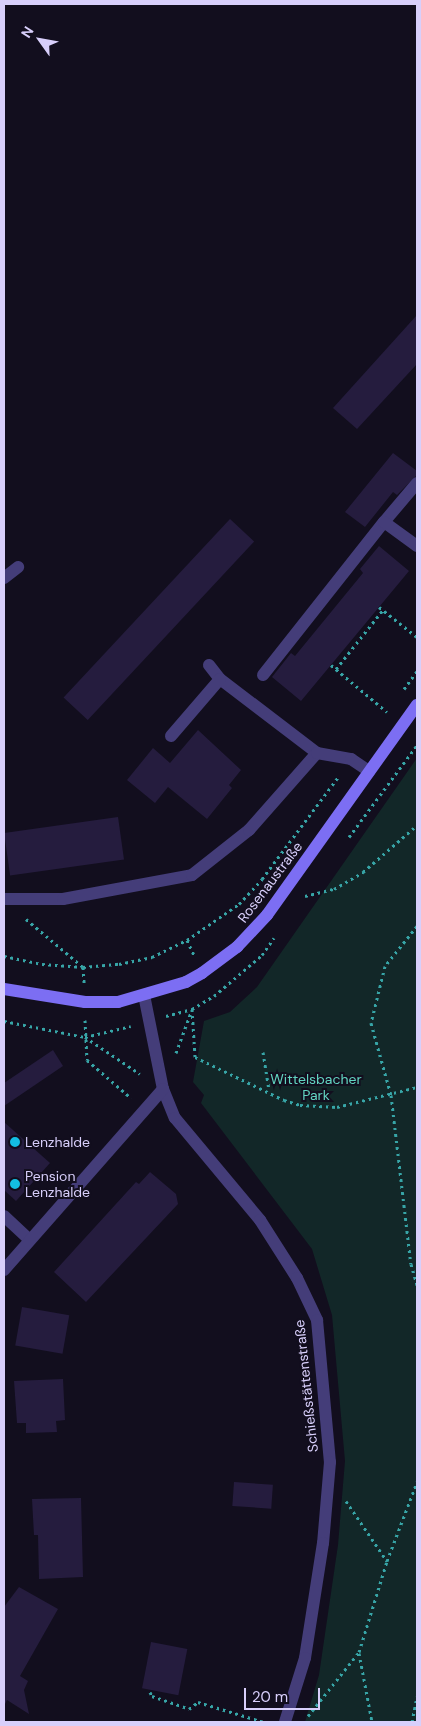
<!DOCTYPE html>
<html>
<head>
<meta charset="utf-8">
<style>
	body { margin:0 }
	#map { position:relative; width:421px; height:1726px; overflow:hidden; background:#120e1e; font-family:"DM Sans",sans-serif }
	div>[style] { position:absolute }
	[style*='--x'] { left:calc(var(--x)*1px); top:calc(var(--y)*1px); width:calc(var(--w)*1px); rotate:calc(var(--a)*1deg) }
	.green>* { inset:0; background:#122728 }
	.building>* { inset:0; background:#251c3e; transform-origin:0 0 }
	.path>* { height:3px; margin-top:-1.5px; transform-origin:0; background:repeating-linear-gradient(90deg,#37a5a7 0 2.5px,transparent 0 6.5px) }
	.service>* { height:12px; margin:-6px; padding:0 6px; transform-origin:6px; border-radius:6px; background:#443d79 }
	.minor>* { height:12px; margin:-6px; padding:0 6px; transform-origin:6px; border-radius:6px; background:#443d79 }
	.secondary>* { height:12px; margin:-6px; padding:0 6px; transform-origin:6px; border-radius:6px; background:#7c6ef3 }
	.dots>* { width:14px; height:14px; translate:-50% -50%; box-sizing:border-box; border:2px solid #120e1e; border-radius:50% }
	span { translate:-50% -50%; white-space:nowrap; text-align:center; line-height:1.15; -webkit-text-stroke:4px #120e1e; paint-order:stroke }
	.street-label { font-size:14px; color:#d8cffb }
	.park-label { font-size:14px; color:#62d4c1 }
	.poi-label { font-size:14px; color:#d8cffb }
	.left { translate:0 -50%; text-align:left }
	.frame { position:absolute; inset:0; border:5px solid #d8cffb; pointer-events:none }
	.north { position:absolute; left:15px; top:15px; width:50px; height:50px; -webkit-text-stroke:4px #120e1e; paint-order:stroke; rotate:302deg; font-size:14px; font-weight:700; line-height:20px; text-align:center; color:#d8cffb }
	.north::after { content:''; display:block; margin:auto; width:18px; height:22px; background:#d8cffb; clip-path:polygon(50% 0,100% 100%,50% 72%,0 100%) }
	.scale { position:absolute; left:244px; top:1688px; width:76px; height:22px; box-sizing:border-box; border:2px solid #d8cffb; border-top:0; padding-left:6px; font-size:15px; line-height:18px; white-space:nowrap; color:#d8cffb; -webkit-text-stroke:4px #120e1e; paint-order:stroke }
</style>
</head>
<body>
<div id="map">
	<div class="green">
		<i style="clip-path:polygon(417px 758px,417px 1722px,305px 1722px,319px 1675px,338px 1545px,345px 1461px,332px 1315px,312px 1249px,201px 1103px,204px 1095px,193px 1082px,204px 1021px,230px 1012px,257px 987px)"></i>
	</div>
	<div class="building">
		<i style="clip-path:polygon(417px 315px,417px 364px,357px 429px,333px 408px)"></i>
		<i style="clip-path:polygon(393px 453px,417px 471px,417px 475px,397px 495px,393px 492px,365px 527px,345px 512px)"></i>
		<i style="left:230px;top:519px;width:33px;height:244px;rotate:43deg"></i>
		<i style="clip-path:polygon(379px 546px,409px 571px,301px 701px,272px 677px,291px 653px,295px 656px,363px 573px,360px 569px)"></i>
		<i style="clip-path:polygon(198px 730px,241px 770px,229px 785px,232px 788px,207px 819px,168px 787px,155px 803px,127px 780px,153px 748px,170px 763px)"></i>
		<i style="left:118px;top:817px;width:43px;height:115px;rotate:82deg"></i>
		<i style="clip-path:polygon(53px 1050px,63px 1066px,4px 1106px,4px 1083px)"></i>
		<i style="clip-path:polygon(4px 1122px,50px 1163px,16px 1201px,4px 1190px)"></i>
		<i style="clip-path:polygon(150px 1172px,176px 1194px,178px 1204px,86px 1302px,54px 1272px,136px 1182px,139px 1184px)"></i>
		<i style="left:22px;top:1307px;width:48px;height:39px;rotate:10deg"></i>
		<i style="clip-path:polygon(63px 1379px,65px 1420px,56px 1421px,57px 1432px,26px 1433px,26px 1423px,17px 1423px,14px 1381px)"></i>
		<i style="left:234px;top:1482px;width:39px;height:24px;rotate:4deg"></i>
		<i style="clip-path:polygon(81px 1498px,83px 1577px,39px 1579px,38px 1535px,34px 1535px,32px 1499px)"></i>
		<i style="clip-path:polygon(19px 1587px,58px 1609px,20px 1676px,28px 1681px,24px 1690px,29px 1714px,7px 1700px,4px 1706px,4px 1607px)"></i>
		<i style="left:151px;top:1642px;width:37px;height:47px;rotate:11deg"></i>
	</div>
	<div class="path">
		<i style="--x:379;--y:607;--w:48;--a:38.3"></i>
		<i style="--x:331;--y:665;--w:73;--a:40"></i>
		<i style="--x:336;--y:669;--w:75;--a:-51.5"></i>
		<i style="--x:404;--y:689;--w:22;--a:-54"></i>
		<i style="--x:349;--y:837;--w:114;--a:-53.5"></i>
		<i style="--x:305;--y:896;--w:30;--a:-14"></i>
		<i style="--x:334;--y:889;--w:34;--a:-30"></i>
		<i style="--x:363;--y:872;--w:72;--a:-41"></i>
		<i style="--x:26;--y:919;--w:75;--a:40.1"></i>
		<i style="--x:83;--y:967;--w:16;--a:86"></i>
		<i style="--x:417;--y:926;--w:51;--a:128.7"></i>
		<i style="--x:385;--y:966;--w:59;--a:103.8"></i>
		<i style="--x:371;--y:1023;--w:75;--a:74.5"></i>
		<i style="--x:391;--y:1095;--w:170;--a:83.3"></i>
		<i style="--x:411;--y:1264;--w:22;--a:74"></i>
		<i style="--x:187;--y:940;--w:17;--a:65"></i>
		<i style="--x:4;--y:956;--w:39;--a:12"></i>
		<i style="--x:42;--y:964;--w:41;--a:4.2"></i>
		<i style="--x:83;--y:967;--w:36;--a:-5"></i>
		<i style="--x:119;--y:964;--w:34;--a:-12"></i>
		<i style="--x:152;--y:957;--w:39;--a:-26"></i>
		<i style="--x:187;--y:940;--w:63;--a:-34.7"></i>
		<i style="--x:239;--y:904;--w:34;--a:-47"></i>
		<i style="--x:262;--y:879;--w:129;--a:-53.2"></i>
		<i style="--x:192;--y:1009;--w:48;--a:86.4"></i>
		<i style="--x:195;--y:1057;--w:99;--a:25.8"></i>
		<i style="--x:284;--y:1100;--w:17;--a:17"></i>
		<i style="--x:300;--y:1105;--w:37;--a:3"></i>
		<i style="--x:337;--y:1107;--w:82;--a:-14"></i>
		<i style="--x:166;--y:1016;--w:27;--a:-15"></i>
		<i style="--x:192;--y:1009;--w:26;--a:-31"></i>
		<i style="--x:214;--y:996;--w:63;--a:-40.5"></i>
		<i style="--x:262;--y:955;--w:21;--a:-55"></i>
		<i style="--x:85;--y:1020;--w:40;--a:87.1"></i>
		<i style="--x:87;--y:1060;--w:58;--a:40.8"></i>
		<i style="--x:4;--y:1021;--w:83;--a:11.2"></i>
		<i style="--x:85;--y:1037;--w:47;--a:-13.4"></i>
		<i style="--x:85;--y:1037;--w:66;--a:33.9"></i>
		<i style="--x:263;--y:1052;--w:39;--a:81"></i>
		<i style="--x:176;--y:1053;--w:44;--a:-69.9"></i>
		<i style="--x:346;--y:1501;--w:73;--a:55.7"></i>
		<i style="--x:359;--y:1653;--w:70;--a:79.3"></i>
		<i style="--x:150;--y:1692;--w:4;--a:63"></i>
		<i style="--x:152;--y:1696;--w:39;--a:19"></i>
		<i style="--x:189;--y:1709;--w:11;--a:-38"></i>
		<i style="--x:198;--y:1702;--w:69;--a:16.9"></i>
		<i style="--x:308;--y:1716;--w:82;--a:-51.4"></i>
		<i style="--x:359;--y:1652;--w:95;--a:-72.9"></i>
		<i style="--x:387;--y:1561;--w:85;--a:-69.2"></i>
		<i style="--x:412;--y:1722;--w:26;--a:-79"></i>
	</div>
	<div class="service">
		<i style="--x:384;--y:522;--w:51;--a:-49.8"></i>
		<i style="--x:4;--y:578;--w:18;--a:-38"></i>
		<i style="--x:209;--y:665;--w:18;--a:52"></i>
		<i style="--x:220;--y:679;--w:122;--a:37.3"></i>
		<i style="--x:263;--y:675;--w:195;--a:-51.7"></i>
		<i style="--x:384;--y:522;--w:41;--a:36"></i>
		<i style="--x:171;--y:736;--w:75;--a:-49.3"></i>
		<i style="--x:4;--y:899;--w:59;--a:0"></i>
		<i style="--x:63;--y:899;--w:131;--a:-10.5"></i>
		<i style="--x:192;--y:875;--w:73;--a:-38.3"></i>
		<i style="--x:249;--y:830;--w:103;--a:-48.6"></i>
		<i style="--x:317;--y:753;--w:35;--a:10"></i>
		<i style="--x:351;--y:759;--w:22;--a:34"></i>
		<i style="--x:4;--y:1216;--w:34;--a:43"></i>
	</div>
	<div class="minor">
		<i style="--x:144;--y:995;--w:96;--a:78.6"></i>
		<i style="--x:163;--y:1089;--w:31;--a:68"></i>
		<i style="--x:175;--y:1118;--w:133;--a:50.2"></i>
		<i style="--x:260;--y:1220;--w:69;--a:57.5"></i>
		<i style="--x:297;--y:1278;--w:47;--a:64.5"></i>
		<i style="--x:317;--y:1320;--w:143;--a:84.8"></i>
		<i style="--x:330;--y:1462;--w:81;--a:94.9"></i>
		<i style="--x:323;--y:1543;--w:116;--a:98.9"></i>
		<i style="--x:305;--y:1658;--w:67;--a:107.4"></i>
		<i style="--x:4;--y:1270;--w:241;--a:-48.7"></i>
	</div>
	<div class="secondary">
		<i style="--x:4;--y:989;--w:82;--a:9.1"></i>
		<i style="--x:85;--y:1002;--w:33;--a:0"></i>
		<i style="--x:118;--y:1002;--w:71;--a:-16.4"></i>
		<i style="--x:186;--y:982;--w:18;--a:-29"></i>
		<i style="--x:202;--y:973;--w:44;--a:-36.6"></i>
		<i style="--x:237;--y:947;--w:44;--a:-46.8"></i>
		<i style="--x:267;--y:915;--w:258;--a:-54.5"></i>
	</div>
	<div class="dots">
		<i style="left:15px;top:1142px;background:#13bee3"></i>
		<i style="left:15px;top:1184px;background:#13bee3"></i>
	</div>
	<div class="street-label">
		<span style="left:270px;top:882px;rotate:-53deg">Rosenaustraße</span>
		<span style="left:306px;top:1386px;rotate:-96deg">Schießstättenstraße</span>
	</div>
	<div class="park-label">
		<span style="left:316px;top:1087px">Wittelsbacher<br>Park</span>
	</div>
	<div class="poi-label">
		<span class="left" style="left:25px;top:1142px">Lenzhalde</span>
		<span class="left" style="left:25px;top:1184px">Pension<br>Lenzhalde</span>
	</div>
	<div class="frame"></div>
	<div class="north">N</div>
	<div class="scale">20 m</div>
</div>
</body>
</html>
